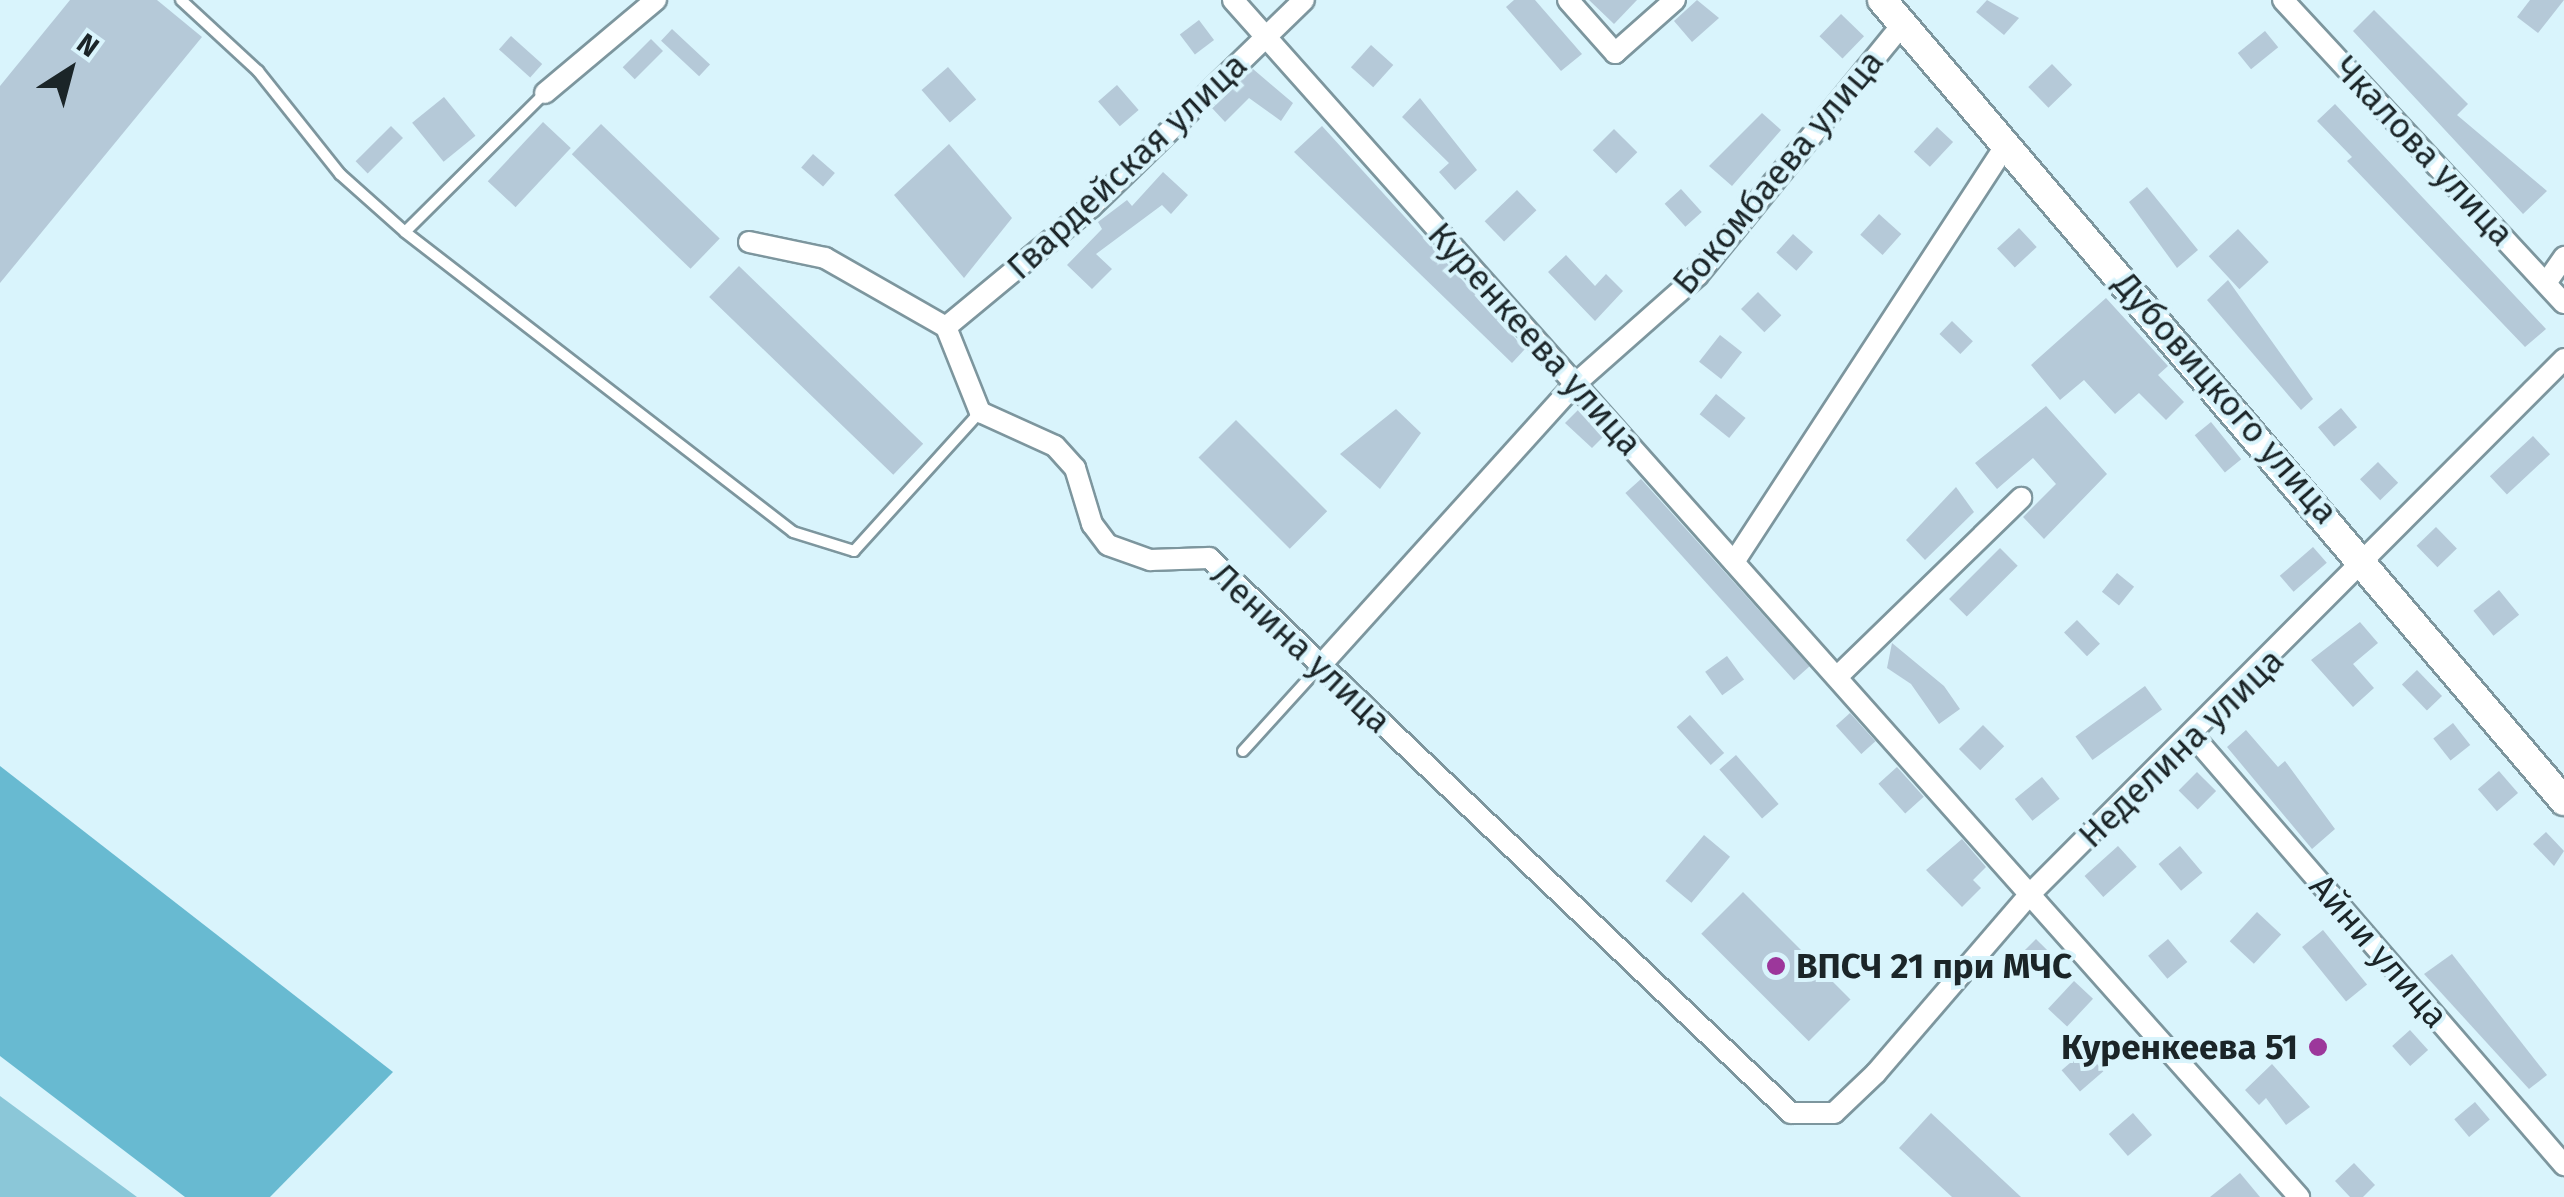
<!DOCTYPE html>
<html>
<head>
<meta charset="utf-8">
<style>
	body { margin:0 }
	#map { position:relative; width:2564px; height:1197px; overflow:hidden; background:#d9f4fc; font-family:"Fira Sans",sans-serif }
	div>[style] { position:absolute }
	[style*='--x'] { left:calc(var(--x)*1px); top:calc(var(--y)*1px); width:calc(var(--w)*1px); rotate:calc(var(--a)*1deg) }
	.green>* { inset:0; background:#8bc7d8 }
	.forest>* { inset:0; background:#68bad1 }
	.building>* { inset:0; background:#b5c9d8; transform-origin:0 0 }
	.roads { filter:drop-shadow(2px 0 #7d969e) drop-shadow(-2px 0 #7d969e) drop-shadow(0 2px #7d969e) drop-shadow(0 -2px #7d969e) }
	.service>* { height:10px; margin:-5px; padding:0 5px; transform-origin:5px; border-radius:5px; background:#fff }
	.minor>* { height:20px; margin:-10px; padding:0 10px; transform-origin:10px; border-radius:10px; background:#fff }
	.tertiary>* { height:28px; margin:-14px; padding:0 14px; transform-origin:14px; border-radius:14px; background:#fff }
	.dots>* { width:28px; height:28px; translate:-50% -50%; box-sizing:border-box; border:5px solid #d9f4fc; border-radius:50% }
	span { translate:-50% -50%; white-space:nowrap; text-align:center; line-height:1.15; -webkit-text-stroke:8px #d9f4fc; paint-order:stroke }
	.street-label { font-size:35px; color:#1b2528 }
	.poi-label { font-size:35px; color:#1b2528; font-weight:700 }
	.left { translate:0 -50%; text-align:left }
	.right { translate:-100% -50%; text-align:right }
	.north { position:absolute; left:20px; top:20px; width:100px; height:100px; -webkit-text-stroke:8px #d9f4fc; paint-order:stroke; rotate:36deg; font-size:28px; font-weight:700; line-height:40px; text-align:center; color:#1b2528 }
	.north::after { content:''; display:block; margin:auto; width:35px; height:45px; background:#1b2528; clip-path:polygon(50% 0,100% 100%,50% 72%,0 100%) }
</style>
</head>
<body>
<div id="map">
	<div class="green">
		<i style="clip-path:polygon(0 1096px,137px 1197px,0 1197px)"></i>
	</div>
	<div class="forest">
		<i style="clip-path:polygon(0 766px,393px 1072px,270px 1197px,185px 1197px,0 1056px)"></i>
	</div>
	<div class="building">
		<i style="clip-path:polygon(70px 0,157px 0,202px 37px,0 283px,0 86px)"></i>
		<i style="clip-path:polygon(1514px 0,1535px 0,1582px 54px,1561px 71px,1506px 7px)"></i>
		<i style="clip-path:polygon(1589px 0,1637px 0,1614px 24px)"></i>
		<i style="clip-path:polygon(1697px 0,1719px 18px,1692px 42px,1674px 21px)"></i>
		<i style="clip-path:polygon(1987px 0,2019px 18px,2004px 35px,1976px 12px)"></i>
		<i style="clip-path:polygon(2530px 0,2564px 0,2538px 33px,2517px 17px)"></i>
		<i style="clip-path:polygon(2374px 10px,2468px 104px,2457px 115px,2547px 191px,2523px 214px,2353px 31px)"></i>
		<i style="left:1841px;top:14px;width:32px;height:31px;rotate:44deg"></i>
		<i style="left:1199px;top:20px;width:25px;height:24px;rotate:53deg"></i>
		<i style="left:672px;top:29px;width:52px;height:16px;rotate:43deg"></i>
		<i style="left:2265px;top:31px;width:21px;height:35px;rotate:51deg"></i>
		<i style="left:511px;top:36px;width:42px;height:18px;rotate:42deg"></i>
		<i style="left:651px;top:39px;width:17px;height:40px;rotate:45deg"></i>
		<i style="left:1371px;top:45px;width:30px;height:30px;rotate:42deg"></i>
		<i style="left:2052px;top:64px;width:29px;height:33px;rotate:46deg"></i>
		<i style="left:948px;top:67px;width:43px;height:35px;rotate:49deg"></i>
		<i style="clip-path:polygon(1253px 69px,1293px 103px,1281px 121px,1249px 98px,1225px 122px,1212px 108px)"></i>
		<i style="left:1117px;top:85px;width:33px;height:25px;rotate:49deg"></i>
		<i style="left:444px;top:97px;width:50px;height:41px;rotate:51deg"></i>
		<i style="clip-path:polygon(1420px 98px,1477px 170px,1455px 190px,1439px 172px,1449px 163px,1402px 117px)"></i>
		<i style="clip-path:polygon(2335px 104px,2546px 329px,2525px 347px,2347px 161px,2352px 157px,2317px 121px)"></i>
		<i style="clip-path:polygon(1762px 113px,1781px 130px,1732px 186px,1709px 166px)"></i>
		<i style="left:543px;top:122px;width:38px;height:81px;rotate:43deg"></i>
		<i style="left:601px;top:124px;width:165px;height:42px;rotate:44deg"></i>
		<i style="left:391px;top:126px;width:17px;height:50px;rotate:45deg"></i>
		<i style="clip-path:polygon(1322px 126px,1525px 349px,1512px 363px,1294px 152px)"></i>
		<i style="left:1937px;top:127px;width:22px;height:34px;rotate:43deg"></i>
		<i style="left:1614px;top:129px;width:33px;height:30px;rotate:45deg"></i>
		<i style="clip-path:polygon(949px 144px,1012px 218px,964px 278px,894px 195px)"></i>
		<i style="left:813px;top:154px;width:29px;height:18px;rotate:41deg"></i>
		<i style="clip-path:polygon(1163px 172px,1188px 195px,1171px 214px,1162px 205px,1096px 254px,1112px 269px,1092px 289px,1067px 265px,1102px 229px,1098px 222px,1127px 200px,1132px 206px)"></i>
		<i style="clip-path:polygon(2147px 187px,2198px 250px,2177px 268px,2129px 202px)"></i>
		<i style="left:1681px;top:189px;width:31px;height:22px;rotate:48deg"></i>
		<i style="left:1517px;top:190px;width:28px;height:45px;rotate:46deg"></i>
		<i style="left:1879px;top:214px;width:30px;height:28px;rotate:42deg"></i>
		<i style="left:2019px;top:228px;width:26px;height:30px;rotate:47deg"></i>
		<i style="left:2238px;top:229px;width:45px;height:40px;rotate:47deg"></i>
		<i style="left:1793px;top:234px;width:27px;height:25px;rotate:42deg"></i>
		<i style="clip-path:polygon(1566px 255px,1595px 286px,1606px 274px,1623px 291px,1595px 321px,1548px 272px)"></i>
		<i style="left:739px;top:266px;width:256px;height:43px;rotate:44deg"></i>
		<i style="clip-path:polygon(2228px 280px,2313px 399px,2301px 410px,2207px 300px)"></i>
		<i style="left:1758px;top:292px;width:33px;height:24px;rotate:45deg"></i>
		<i style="clip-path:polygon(2106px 298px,2168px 366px,2158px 375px,2184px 402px,2166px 420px,2139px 393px,2115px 414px,2084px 380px,2060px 400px,2031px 365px)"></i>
		<i style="left:1952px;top:321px;width:29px;height:18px;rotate:44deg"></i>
		<i style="left:1720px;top:335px;width:28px;height:34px;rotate:38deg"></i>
		<i style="left:1716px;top:394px;width:38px;height:26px;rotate:39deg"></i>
		<i style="clip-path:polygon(2046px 406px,2107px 474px,2044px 539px,2023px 517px,2056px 484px,2033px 458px,1997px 489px,1975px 463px)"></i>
		<i style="left:2341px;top:408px;width:25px;height:30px;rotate:50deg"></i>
		<i style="clip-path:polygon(1396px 409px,1421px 433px,1380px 489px,1340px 454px)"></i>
		<i style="clip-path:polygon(1579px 409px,1603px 437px,1592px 448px,1565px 423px)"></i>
		<i style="left:1236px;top:420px;width:129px;height:53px;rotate:45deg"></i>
		<i style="left:2211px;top:422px;width:48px;height:21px;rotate:51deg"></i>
		<i style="left:2533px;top:436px;width:25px;height:59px;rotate:47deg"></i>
		<i style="left:2378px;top:462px;width:29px;height:25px;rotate:46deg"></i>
		<i style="left:1641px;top:479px;width:252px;height:21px;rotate:48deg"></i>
		<i style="clip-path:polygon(1956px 487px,1974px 512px,1925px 560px,1906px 540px)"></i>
		<i style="left:2436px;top:527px;width:30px;height:27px;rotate:46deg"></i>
		<i style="left:2313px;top:547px;width:21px;height:44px;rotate:49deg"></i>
		<i style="left:2000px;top:548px;width:25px;height:72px;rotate:45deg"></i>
		<i style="left:2117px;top:573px;width:22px;height:24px;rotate:39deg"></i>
		<i style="left:2499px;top:590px;width:32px;height:33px;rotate:51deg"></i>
		<i style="left:2077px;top:620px;width:33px;height:18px;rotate:46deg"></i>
		<i style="clip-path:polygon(2360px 622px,2378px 643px,2353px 664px,2374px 688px,2353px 707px,2311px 660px)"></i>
		<i style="clip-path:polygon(1892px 643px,1944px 686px,1960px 709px,1939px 724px,1911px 684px,1887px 668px)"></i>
		<i style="left:1727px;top:656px;width:29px;height:27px;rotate:54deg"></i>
		<i style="left:2417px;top:670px;width:36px;height:21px;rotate:46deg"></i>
		<i style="left:2145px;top:686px;width:29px;height:86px;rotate:54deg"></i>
		<i style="left:1850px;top:713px;width:38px;height:19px;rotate:48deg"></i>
		<i style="left:1690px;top:715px;width:51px;height:18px;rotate:48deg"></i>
		<i style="left:2453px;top:723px;width:28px;height:25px;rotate:52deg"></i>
		<i style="left:1983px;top:725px;width:30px;height:34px;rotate:45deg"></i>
		<i style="clip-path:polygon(2246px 730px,2278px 767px,2285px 761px,2335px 829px,2312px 849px,2227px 747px)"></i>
		<i style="left:1736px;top:755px;width:65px;height:22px;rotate:49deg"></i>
		<i style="left:1897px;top:767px;width:40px;height:25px;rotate:48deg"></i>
		<i style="left:2499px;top:771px;width:29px;height:28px;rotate:49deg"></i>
		<i style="left:2197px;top:772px;width:27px;height:26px;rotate:45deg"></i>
		<i style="left:2042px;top:777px;width:28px;height:35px;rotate:51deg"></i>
		<i style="clip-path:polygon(2546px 832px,2564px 851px,2554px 866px,2533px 844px)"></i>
		<i style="left:1704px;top:835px;width:34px;height:60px;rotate:40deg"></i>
		<i style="clip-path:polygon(1962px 839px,1986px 867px,1973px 880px,1981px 888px,1962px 907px,1926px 870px)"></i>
		<i style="left:2118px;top:846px;width:28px;height:45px;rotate:48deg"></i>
		<i style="left:2180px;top:846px;width:35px;height:28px;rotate:50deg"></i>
		<i style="left:1743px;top:892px;width:152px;height:59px;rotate:45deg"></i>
		<i style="left:2257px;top:912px;width:33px;height:40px;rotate:43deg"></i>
		<i style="left:2323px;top:930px;width:70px;height:27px;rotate:51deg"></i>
		<i style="left:2036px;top:939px;width:21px;height:33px;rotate:45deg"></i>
		<i style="left:2168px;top:939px;width:30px;height:26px;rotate:50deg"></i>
		<i style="clip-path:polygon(2452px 954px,2547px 1075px,2529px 1089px,2424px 974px)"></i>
		<i style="left:2074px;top:981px;width:26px;height:38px;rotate:43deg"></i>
		<i style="left:2410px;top:1030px;width:27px;height:24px;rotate:48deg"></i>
		<i style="left:2085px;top:1050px;width:28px;height:31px;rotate:49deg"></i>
		<i style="clip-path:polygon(2272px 1064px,2310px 1107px,2286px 1125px,2266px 1098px,2259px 1105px,2245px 1090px)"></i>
		<i style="left:2475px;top:1102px;width:23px;height:27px;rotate:50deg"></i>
		<i style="clip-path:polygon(1931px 1113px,2021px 1197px,1952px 1197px,1899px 1148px)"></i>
		<i style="left:2133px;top:1113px;width:29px;height:32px;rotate:49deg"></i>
		<i style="clip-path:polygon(2354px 1163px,2375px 1185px,2363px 1197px,2350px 1197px,2335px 1181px)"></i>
		<i style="clip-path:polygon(2240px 1173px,2260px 1197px,2210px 1197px)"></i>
	</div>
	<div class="roads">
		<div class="service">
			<i style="--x:181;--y:0;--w:105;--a:42.7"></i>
			<i style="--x:258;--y:71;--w:132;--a:51.5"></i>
			<i style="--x:340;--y:174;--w:87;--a:41.7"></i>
			<i style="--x:545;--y:93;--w:197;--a:135.2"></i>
			<i style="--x:405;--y:232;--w:490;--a:37.7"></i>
			<i style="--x:793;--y:532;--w:64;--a:17.3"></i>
			<i style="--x:854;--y:551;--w:188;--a:-47.8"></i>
			<i style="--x:1243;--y:751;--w:116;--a:-47.8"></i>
		</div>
		<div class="minor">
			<i style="--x:1233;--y:0;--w:1603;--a:48.31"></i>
			<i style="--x:1568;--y:0;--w:71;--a:48.4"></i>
			<i style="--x:1615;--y:53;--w:80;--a:-41.5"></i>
			<i style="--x:2283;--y:0;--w:413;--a:47.2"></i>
			<i style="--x:545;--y:93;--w:145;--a:-40"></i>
			<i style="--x:749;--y:242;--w:78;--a:11.9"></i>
			<i style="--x:825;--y:258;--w:139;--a:29.7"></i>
			<i style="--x:946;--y:327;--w:92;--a:68.2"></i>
			<i style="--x:980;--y:412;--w:82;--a:24.4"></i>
			<i style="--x:1055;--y:446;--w:30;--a:48"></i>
			<i style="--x:1075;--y:468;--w:59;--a:73.1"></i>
			<i style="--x:1092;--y:524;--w:26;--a:53"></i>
			<i style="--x:1108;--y:545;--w:45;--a:19.7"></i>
			<i style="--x:1150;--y:560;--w:59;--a:-1.9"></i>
			<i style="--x:1209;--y:558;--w:804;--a:43.64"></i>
			<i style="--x:1791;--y:1113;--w:43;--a:0"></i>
			<i style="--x:1834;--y:1113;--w:58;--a:-43.6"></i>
			<i style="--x:1876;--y:1073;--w:236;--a:-49.3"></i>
			<i style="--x:2030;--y:894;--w:756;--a:-45.05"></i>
			<i style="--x:2546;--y:283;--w:32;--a:-55"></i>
			<i style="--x:946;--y:327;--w:188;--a:-39.6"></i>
			<i style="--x:1091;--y:207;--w:297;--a:-44.2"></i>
			<i style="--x:1734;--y:562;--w:499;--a:-56.9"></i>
			<i style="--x:1321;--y:665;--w:379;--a:-47.9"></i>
			<i style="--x:1575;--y:384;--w:164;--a:-41.5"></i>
			<i style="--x:1698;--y:275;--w:324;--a:-50.8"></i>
			<i style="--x:1837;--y:677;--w:257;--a:-44.2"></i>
			<i style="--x:2194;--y:737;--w:566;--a:49.16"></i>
		</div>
		<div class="tertiary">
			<i style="--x:1882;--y:0;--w:1052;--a:49.59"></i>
		</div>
	</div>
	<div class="dots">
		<i style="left:1776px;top:966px;background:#9c379b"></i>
		<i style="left:2318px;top:1047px;background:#9c379b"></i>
	</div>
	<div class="street-label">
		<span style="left:2424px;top:151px;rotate:47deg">Чкалова улица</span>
		<span style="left:1127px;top:166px;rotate:-43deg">Гвардейская улица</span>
		<span style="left:1778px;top:172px;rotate:-50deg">Бокомбаева улица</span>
		<span style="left:1535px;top:339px;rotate:48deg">Куренкеева улица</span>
		<span style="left:2226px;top:398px;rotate:49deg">Дубовицкого улица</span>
		<span style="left:1301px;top:648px;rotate:43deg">Ленина улица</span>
		<span style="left:2181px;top:748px;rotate:-44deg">Неделина улица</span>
		<span style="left:2379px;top:951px;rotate:49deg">Айни улица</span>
	</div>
	<div class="poi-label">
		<span class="left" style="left:1796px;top:966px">ВПСЧ 21 при МЧС</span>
		<span class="right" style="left:2298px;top:1047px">Куренкеева 51</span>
	</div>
	<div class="north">N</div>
</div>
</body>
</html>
